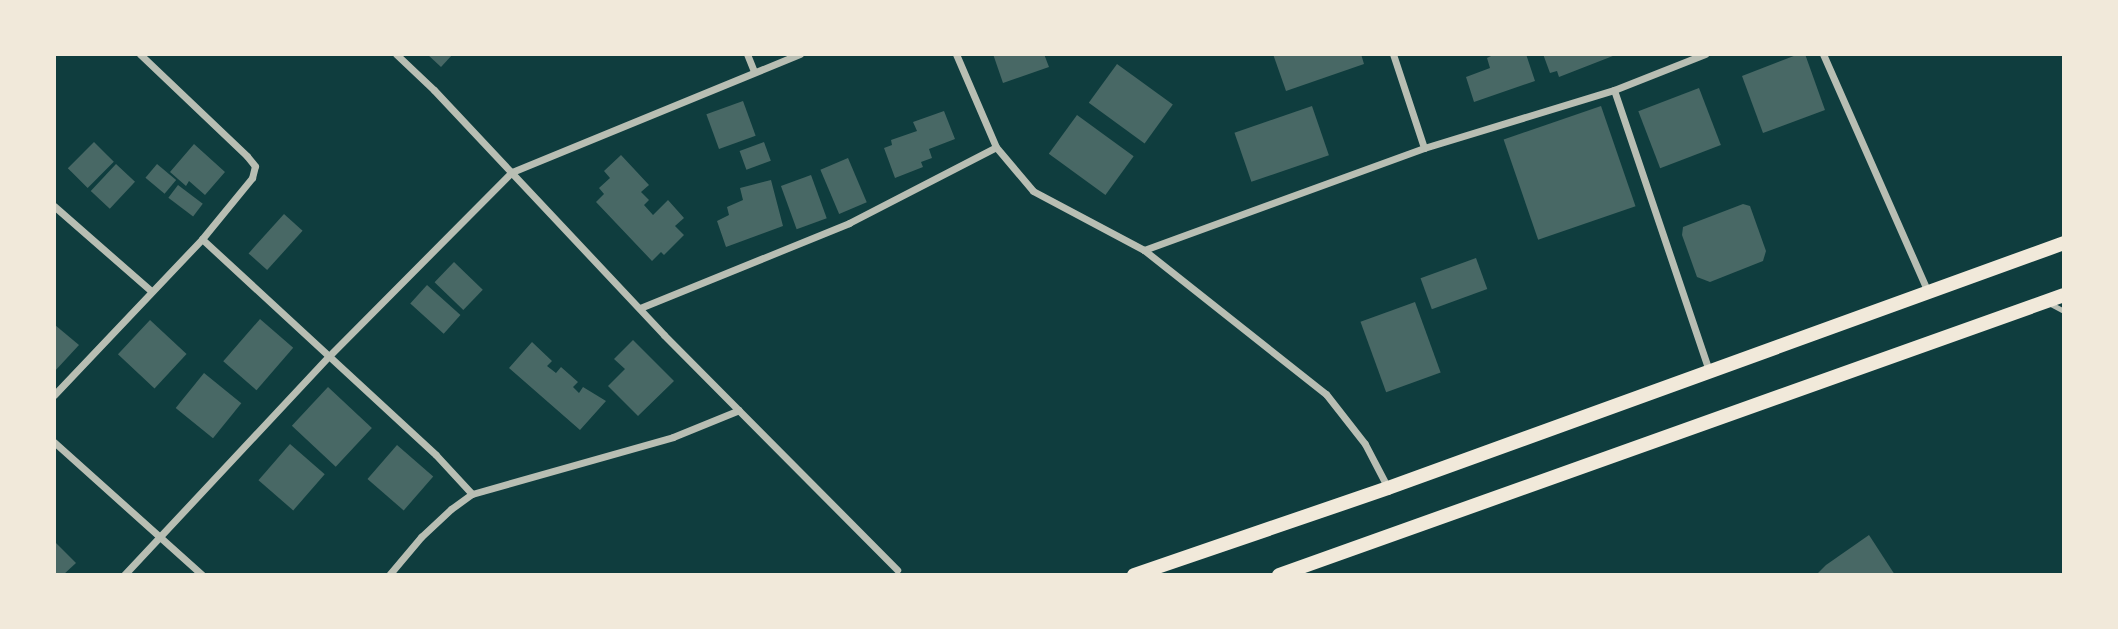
<!DOCTYPE html>
<html>
<head>
<meta charset="utf-8">
<style>
	body { margin:0 }
	#map { position:relative; width:2118px; height:629px; overflow:hidden; background:#0f3d3e; font-family:Helvetica,sans-serif }
	div>[style] { position:absolute }
	[style*='--x'] { left:calc(var(--x)*1px); top:calc(var(--y)*1px); width:calc(var(--w)*1px); rotate:calc(var(--a)*1deg) }
	.building>* { inset:0; background:#486865; transform-origin:0 0 }
	.service>* { height:4.5px; margin:-2.25px; padding:0 2.25px; transform-origin:2.25px; border-radius:2.25px; background:#b8beb3 }
	.minor>* { height:7px; margin:-3.5px; padding:0 3.5px; transform-origin:3.5px; border-radius:3.5px; background:#b8beb3 }
	.trunk>* { height:14px; margin:-7px; padding:0 7px; transform-origin:7px; border-radius:7px; background:#f1e9da }
	span { translate:-50% -50%; white-space:nowrap; text-align:center; line-height:1.15; -webkit-text-stroke:6px #f1e9da; paint-order:stroke }
	.frame { position:absolute; inset:0; border:56px solid #f1e9da; pointer-events:none }
</style>
</head>
<body>
<div id="map">
	<div class="building">
		<i style="clip-path:polygon(427px 54px,453px 54px,441px 67px)"></i>
		<i style="clip-path:polygon(993px 54px,1044px 54px,1049px 67px,1003px 83px)"></i>
		<i style="clip-path:polygon(1273px 54px,1361px 54px,1364px 64px,1286px 91px)"></i>
		<i style="clip-path:polygon(1495px 54px,1526px 54px,1535px 81px,1474px 102px,1466px 77px,1490px 68px,1487px 58px)"></i>
		<i style="clip-path:polygon(1543px 54px,1618px 54px,1559px 77px,1557px 71px,1550px 73px)"></i>
		<i style="clip-path:polygon(1799px 54px,1805px 54px,1825px 110px,1763px 133px,1742px 76px)"></i>
		<i style="left:1117px;top:64px;width:69px;height:48px;rotate:36deg"></i>
		<i style="left:1699px;top:88px;width:61px;height:65px;rotate:69deg"></i>
		<i style="left:743px;top:101px;width:37px;height:39px;rotate:70deg"></i>
		<i style="left:1312px;top:106px;width:52px;height:82px;rotate:71deg"></i>
		<i style="left:1601px;top:106px;width:106px;height:103px;rotate:71deg"></i>
		<i style="clip-path:polygon(944px 111px,955px 139px,929px 149px,932px 158px,921px 162px,923px 167px,895px 178px,884px 148px,892px 145px,891px 140px,917px 131px,913px 122px)"></i>
		<i style="left:1077px;top:115px;width:70px;height:48px;rotate:36deg"></i>
		<i style="left:94px;top:142px;width:28px;height:37px;rotate:45deg"></i>
		<i style="left:764px;top:142px;width:20px;height:26px;rotate:70deg"></i>
		<i style="clip-path:polygon(194px 144px,225px 172px,205px 195px,189px 181px,186px 186px,170px 172px)"></i>
		<i style="clip-path:polygon(621px 155px,649px 185px,641px 192px,649px 200px,644px 205px,653px 215px,668px 200px,684px 218px,675px 226px,684px 235px,664px 255px,661px 252px,652px 261px,596px 202px,604px 194px,599px 188px,610px 178px,604px 171px)"></i>
		<i style="left:848px;top:158px;width:48px;height:30px;rotate:67deg"></i>
		<i style="left:116px;top:164px;width:26px;height:37px;rotate:43deg"></i>
		<i style="left:157px;top:164px;width:25px;height:18px;rotate:40deg"></i>
		<i style="left:811px;top:175px;width:46px;height:32px;rotate:70deg"></i>
		<i style="clip-path:polygon(771px 180px,783px 226px,726px 247px,717px 221px,729px 215px,727px 207px,743px 200px,740px 188px)"></i>
		<i style="left:178px;top:185px;width:31px;height:16px;rotate:37deg"></i>
		<i style="clip-path:polygon(1743px 204px,1750px 206px,1766px 251px,1763px 261px,1710px 282px,1697px 277px,1682px 235px,1683px 227px)"></i>
		<i style="left:284px;top:214px;width:25px;height:53px;rotate:42deg"></i>
		<i style="left:1476px;top:258px;width:33px;height:59px;rotate:70deg"></i>
		<i style="left:454px;top:262px;width:40px;height:28px;rotate:44deg"></i>
		<i style="left:427px;top:285px;width:45px;height:25px;rotate:42deg"></i>
		<i style="left:1415px;top:302px;width:75px;height:58px;rotate:70deg"></i>
		<i style="left:260px;top:319px;width:44px;height:56px;rotate:41deg"></i>
		<i style="left:150px;top:320px;width:50px;height:47px;rotate:43deg"></i>
		<i style="clip-path:polygon(55px 325px,79px 345px,54px 372px,54px 326px)"></i>
		<i style="clip-path:polygon(633px 340px,674px 381px,638px 416px,608px 386px,625px 369px,614px 359px)"></i>
		<i style="clip-path:polygon(532px 342px,552px 361px,547px 366px,556px 373px,561px 367px,578px 382px,573px 387px,579px 393px,583px 387px,606px 401px,580px 430px,509px 368px)"></i>
		<i style="left:204px;top:373px;width:48px;height:45px;rotate:39deg"></i>
		<i style="left:328px;top:387px;width:60px;height:53px;rotate:43deg"></i>
		<i style="left:290px;top:444px;width:46px;height:48px;rotate:41deg"></i>
		<i style="left:397px;top:445px;width:48px;height:45px;rotate:41deg"></i>
		<i style="clip-path:polygon(1869px 535px,1895px 575px,1816px 575px,1826px 565px)"></i>
		<i style="clip-path:polygon(54px 541px,76px 563px,63px 575px,54px 575px)"></i>
	</div>
	<div class="service">
		<i style="--x:2051;--y:304;--w:15;--a:28"></i>
	</div>
	<div class="minor">
		<i style="--x:396;--y:54;--w:52;--a:43.5"></i>
		<i style="--x:434;--y:90;--w:336;--a:46.8"></i>
		<i style="--x:664;--y:335;--w:331;--a:45.2"></i>
		<i style="--x:747;--y:54;--w:18;--a:68"></i>
		<i style="--x:956;--y:54;--w:101;--a:66.7"></i>
		<i style="--x:996;--y:147;--w:57;--a:49.9"></i>
		<i style="--x:1033;--y:191;--w:126;--a:28"></i>
		<i style="--x:1144;--y:250;--w:232;--a:38.4"></i>
		<i style="--x:1326;--y:394;--w:63;--a:52"></i>
		<i style="--x:1365;--y:444;--w:50;--a:62.4"></i>
		<i style="--x:1393;--y:54;--w:99;--a:71.7"></i>
		<i style="--x:1823;--y:54;--w:260;--a:66.2"></i>
		<i style="--x:1614;--y:90;--w:297;--a:71.3"></i>
		<i style="--x:54;--y:206;--w:129;--a:41.2"></i>
		<i style="--x:202;--y:239;--w:318;--a:42.7"></i>
		<i style="--x:436;--y:455;--w:53;--a:47.3"></i>
		<i style="--x:1144;--y:250;--w:298;--a:-20"></i>
		<i style="--x:1424;--y:148;--w:199;--a:-17"></i>
		<i style="--x:1614;--y:90;--w:98;--a:-21.6"></i>
		<i style="--x:640;--y:308;--w:226;--a:-22.1"></i>
		<i style="--x:849;--y:223;--w:165;--a:-27.3"></i>
		<i style="--x:54;--y:395;--w:215;--a:-46.5"></i>
		<i style="--x:202;--y:239;--w:79;--a:-50.7"></i>
		<i style="--x:252;--y:178;--w:12;--a:-76"></i>
		<i style="--x:255;--y:166;--w:13;--a:-129"></i>
		<i style="--x:247;--y:156;--w:148;--a:-136.4"></i>
		<i style="--x:54;--y:442;--w:199;--a:41.9"></i>
		<i style="--x:124;--y:575;--w:301;--a:-46.9"></i>
		<i style="--x:330;--y:355;--w:258;--a:-45.2"></i>
		<i style="--x:512;--y:172;--w:311;--a:-22.3"></i>
		<i style="--x:389;--y:575;--w:50;--a:-49.9"></i>
		<i style="--x:421;--y:537;--w:41;--a:-43"></i>
		<i style="--x:451;--y:509;--w:26;--a:-36"></i>
		<i style="--x:472;--y:494;--w:209;--a:-15.8"></i>
		<i style="--x:673;--y:437;--w:71;--a:-22.2"></i>
	</div>
	<div class="trunk">
		<i style="--x:1134;--y:575;--w:268;--a:-18.9"></i>
		<i style="--x:1388;--y:488;--w:719;--a:-19.92"></i>
		<i style="--x:1279;--y:575;--w:833;--a:-19.63"></i>
	</div>
	<div class="frame"></div>
</div>
</body>
</html>
